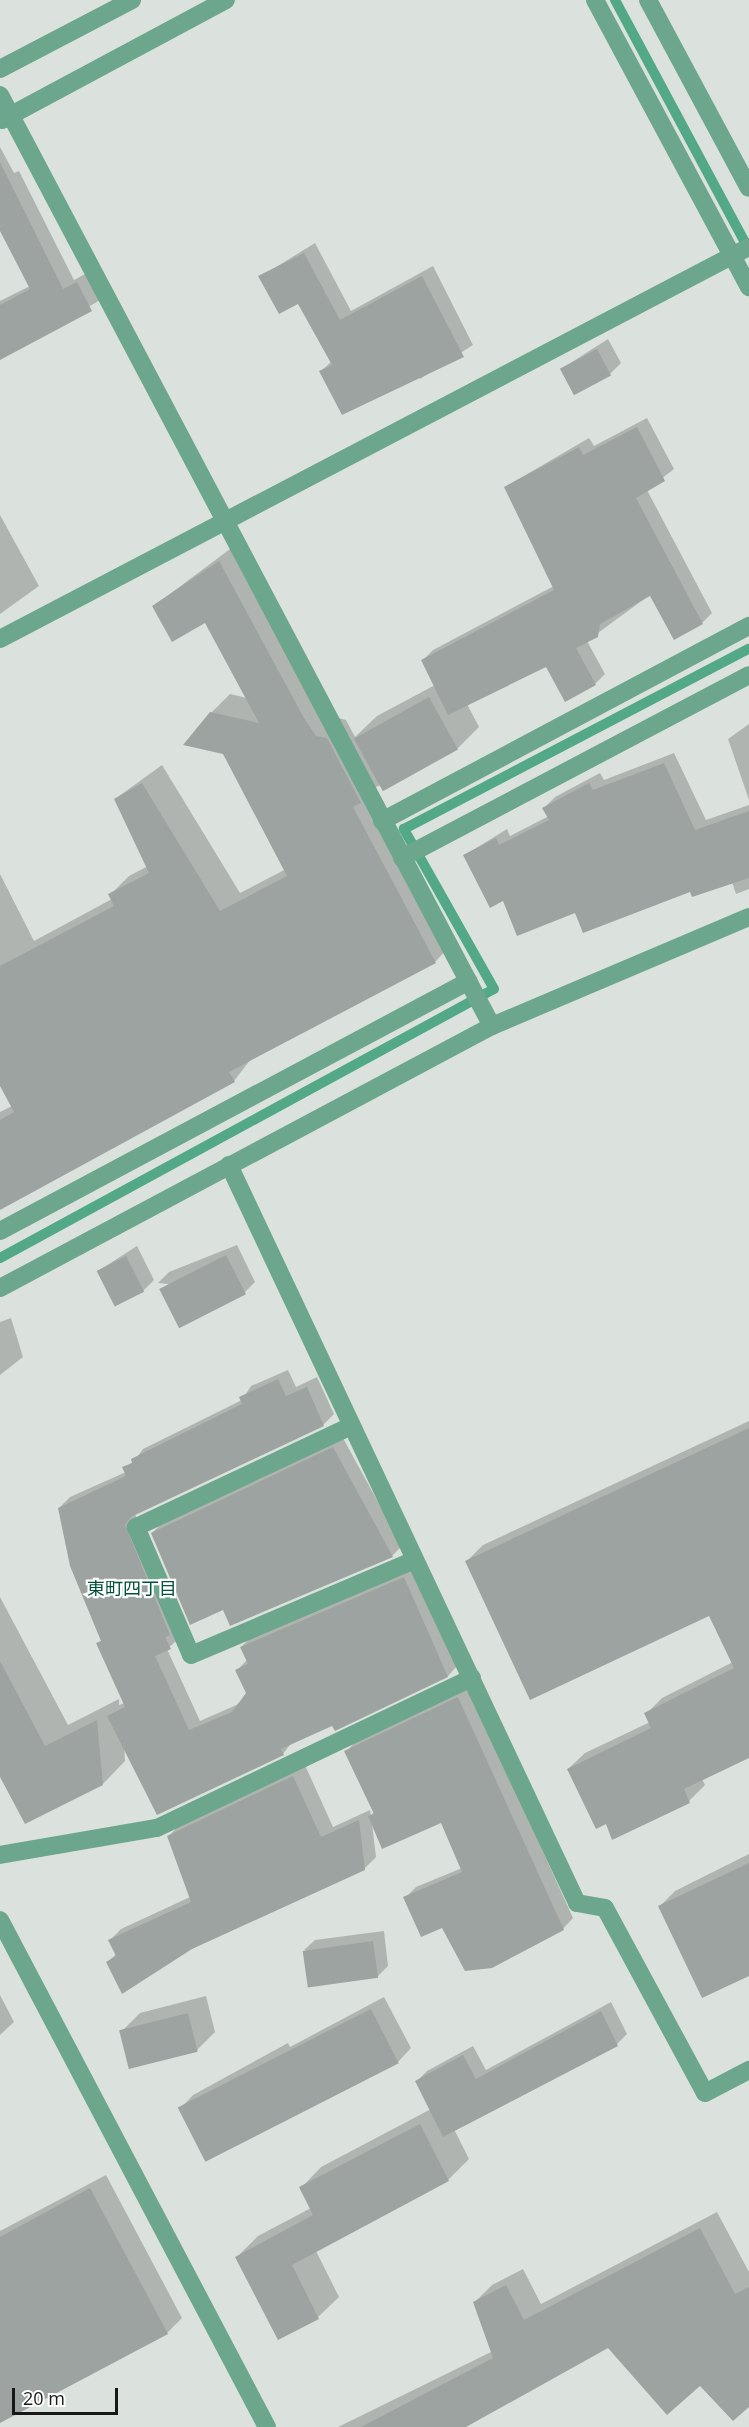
<!DOCTYPE html>
<html>
<head>
<meta charset="utf-8">
<style>
	body { margin:0 }
	#map { position:relative; width:749px; height:2427px; overflow:hidden; background:#dbe2de; font-family:"Open Sans","Noto Sans JP",sans-serif }
	div>[style] { position:absolute }
	[style*='--x'] { left:calc(var(--x)*1px); top:calc(var(--y)*1px); width:calc(var(--w)*1px); rotate:calc(var(--a)*1deg) }
	.shadow>* { inset:0; background:#0003 }
	.stream>* { height:10px; margin:-5px; padding:0 5px; transform-origin:5px; border-radius:5px; background:#53a987 }
	.building>* { inset:0; background:#9da3a0; transform-origin:0 0 }
	.minor>* { height:18px; margin:-9px; padding:0 9px; transform-origin:9px; border-radius:9px; background:#6ca68d }
	span { translate:-50% -50%; white-space:nowrap; text-align:center; line-height:1.15; -webkit-text-stroke:4.5px #fff; paint-order:stroke }
	.neighbourhood-label { font-size:18px; color:#02513a }
	.scale { position:absolute; left:12px; top:2388px; width:106px; height:27px; box-sizing:border-box; border:3px solid #161918; border-top:0; padding-left:8px; font-size:18px; line-height:21px; white-space:nowrap; color:#161918; -webkit-text-stroke:4px #fff; paint-order:stroke }
</style>
</head>
<body>
<div id="map">
	<div class="shadow">
		<i style="clip-path:polygon(0 147px,14px 173px,19px 171px,74px 280px,87px 273px,102px 299px,0 358px,0 301px,30px 286px,0 229px)"></i>
		<i style="clip-path:polygon(315px 243px,351px 311px,433px 266px,473px 345px,420px 379px,418px 374px,321px 371px,332px 361px,299px 302px,260px 277px)"></i>
		<i style="clip-path:polygon(608px 339px,621px 363px,610px 374px,561px 369px)"></i>
		<i style="clip-path:polygon(647px 418px,674px 469px,647px 490px,712px 613px,702px 623px,651px 594px,587px 641px,605px 674px,595px 684px,547px 665px,467px 704px,479px 727px,457px 749px,372px 789px,453px 943px,435px 962px,251px 1059px,234px 1081px,0 1207px,0 1112px,12px 1106px,0 1083px,0 874px,34px 941px,112px 899px,110px 895px,129px 876px,148px 866px,115px 799px,162px 765px,240px 893px,286px 869px,211px 713px,230px 694px,247px 698px,205px 621px,154px 606px,238px 543px,334px 717px,346px 720px,355px 737px,377px 716px,435px 685px,423px 660px,433px 650px,554px 586px,505px 487px,589px 438px,594px 446px)"></i>
		<i style="clip-path:polygon(0 515px,39px 586px,0 614px)"></i>
		<i style="clip-path:polygon(749px 724px,749px 800px,728px 739px)"></i>
		<i style="clip-path:polygon(674px 753px,706px 820px,749px 805px,749px 889px,736px 894px,732px 882px,576px 911px,504px 899px,465px 855px,507px 829px,510px 836px,549px 816px,544px 808px,555px 797px,600px 773px,604px 780px)"></i>
		<i style="clip-path:polygon(237px 1245px,255px 1282px,245px 1292px,158px 1283px,169px 1272px)"></i>
		<i style="clip-path:polygon(137px 1246px,154px 1280px,143px 1291px,98px 1271px)"></i>
		<i style="clip-path:polygon(11px 1318px,23px 1357px,0 1375px,0 1322px)"></i>
		<i style="clip-path:polygon(288px 1370px,296px 1387px,317px 1377px,334px 1414px,323px 1425px,135px 1514px,180px 1623px,181px 1637px,167px 1649px,200px 1721px,250px 1699px,237px 1670px,247px 1660px,241px 1647px,252px 1636px,414px 1568px,458px 1665px,448px 1676px,335px 1729px,333px 1724px,292px 1742px,283px 1754px,124px 1745px,125px 1761px,103px 1784px,0 1774px,0 1597px,68px 1725px,119px 1699px,119px 1705px,125px 1703px,98px 1644px,102px 1640px,59px 1508px,70px 1497px,126px 1472px,143px 1449px,242px 1400px,251px 1386px)"></i>
		<i style="clip-path:polygon(749px 1421px,749px 1756px,702px 1779px,705px 1785px,689px 1801px,607px 1822px,568px 1769px,585px 1753px,650px 1722px,646px 1714px,662px 1698px,733px 1662px,709px 1614px,467px 1561px,483px 1545px)"></i>
		<i style="clip-path:polygon(343px 1438px,402px 1546px,392px 1556px,223px 1608px,152px 1533px,162px 1523px)"></i>
		<i style="clip-path:polygon(469px 1688px,573px 1918px,563px 1929px,442px 1926px,405px 1898px,416px 1887px,462px 1868px,442px 1821px,372px 1824px,376px 1857px,364px 1869px,108px 1962px,117px 1953px,110px 1940px,121px 1929px,190px 1897px,169px 1836px,180px 1824px,305px 1765px,333px 1827px,370px 1810px,371px 1815px,374px 1812px,346px 1752px,356px 1741px)"></i>
		<i style="clip-path:polygon(749px 1854px,749px 1974px,660px 1906px,675px 1891px)"></i>
		<i style="clip-path:polygon(384px 1931px,388px 1966px,377px 1977px,304px 1950px,315px 1940px)"></i>
		<i style="clip-path:polygon(0 1995px,14px 2022px,0 2035px)"></i>
		<i style="clip-path:polygon(206px 1996px,215px 2032px,197px 2050px,121px 2032px,140px 2013px)"></i>
		<i style="clip-path:polygon(384px 1997px,411px 2048px,398px 2062px,180px 2109px,193px 2095px,288px 2043px,290px 2047px)"></i>
		<i style="clip-path:polygon(611px 2002px,627px 2034px,617px 2044px,454px 2129px,469px 2159px,448px 2180px,316px 2251px,339px 2297px,318px 2317px,279px 2338px,237px 2257px,258px 2236px,311px 2208px,301px 2188px,321px 2167px,431px 2109px,417px 2081px,427px 2071px,473px 2046px,486px 2070px)"></i>
		<i style="clip-path:polygon(106px 2175px,182px 2318px,167px 2333px,0 2422px,0 2231px)"></i>
		<i style="clip-path:polygon(717px 2212px,749px 2272px,749px 2405px,609px 2346px,460px 2427px,338px 2427px,493px 2351px,475px 2302px,492px 2285px,523px 2269px,541px 2304px)"></i>
	</div>
	<div class="stream">
		<i style="--x:615;--y:0;--w:284;--a:61.8"></i>
		<i style="--x:0;--y:1258;--w:562;--a:-28.57"></i>
		<i style="--x:494;--y:989;--w:184;--a:-119.4"></i>
		<i style="--x:404;--y:829;--w:389;--a:-27.6"></i>
	</div>
	<div class="building">
		<i style="clip-path:polygon(0 162px,63px 289px,77px 282px,92px 311px,0 360px,0 305px,30px 289px,0 231px)"></i>
		<i style="clip-path:polygon(304px 253px,340px 320px,422px 276px,464px 357px,342px 415px,319px 371px,332px 365px,298px 304px,279px 314px,258px 276px)"></i>
		<i style="left:597px;top:349px;width:30px;height:42px;rotate:62deg"></i>
		<i style="clip-path:polygon(637px 427px,665px 481px,636px 498px,703px 624px,674px 640px,650px 596px,600px 624px,598px 637px,576px 648px,596px 685px,565px 702px,546px 667px,448px 715px,421px 660px,554px 590px,504px 487px,579px 447px,583px 455px)"></i>
		<i style="clip-path:polygon(219px 561px,304px 718px,316px 736px,327px 738px,361px 803px,353px 807px,436px 963px,229px 1072px,235px 1082px,0 1210px,0 1120px,14px 1112px,0 1086px,0 966px,114px 906px,108px 894px,149px 873px,114px 799px,142px 783px,220px 911px,287px 876px,223px 754px,183px 745px,210px 712px,259px 723px,205px 623px,172px 642px,152px 606px)"></i>
		<i style="left:429px;top:697px;width:60px;height:86px;rotate:61deg"></i>
		<i style="clip-path:polygon(664px 763px,695px 830px,749px 811px,749px 878px,692px 897px,690px 892px,583px 933px,575px 913px,517px 936px,503px 901px,490px 908px,463px 855px,496px 838px,499px 845px,549px 820px,542px 808px,589px 783px,593px 790px)"></i>
		<i style="left:226px;top:1255px;width:44px;height:75px;rotate:63deg"></i>
		<i style="left:126px;top:1256px;width:40px;height:33px;rotate:63deg"></i>
		<i style="clip-path:polygon(278px 1379px,286px 1396px,307px 1387px,324px 1426px,131px 1517px,125px 1525px,170px 1635px,165px 1637px,171px 1649px,155px 1656px,189px 1730px,232px 1712px,246px 1693px,235px 1670px,248px 1664px,240px 1647px,404px 1577px,448px 1677px,335px 1731px,332px 1726px,281px 1749px,284px 1755px,157px 1815px,107px 1716px,125px 1707px,96px 1643px,101px 1641px,70px 1566px,58px 1508px,126px 1476px,122px 1467px,132px 1463px,131px 1459px,242px 1404px,239px 1397px)"></i>
		<i style="clip-path:polygon(749px 1428px,749px 1758px,684px 1789px,690px 1803px,612px 1840px,606px 1824px,596px 1829px,567px 1769px,651px 1728px,644px 1713px,734px 1668px,709px 1616px,530px 1700px,465px 1561px)"></i>
		<i style="clip-path:polygon(333px 1447px,393px 1557px,230px 1626px,223px 1610px,190px 1625px,151px 1533px)"></i>
		<i style="clip-path:polygon(0 1661px,45px 1746px,97px 1720px,103px 1785px,25px 1824px,0 1777px)"></i>
		<i style="clip-path:polygon(458px 1697px,564px 1930px,492px 1968px,465px 1971px,442px 1928px,421px 1937px,403px 1897px,462px 1872px,441px 1823px,382px 1849px,368px 1816px,374px 1814px,344px 1751px)"></i>
		<i style="clip-path:polygon(293px 1776px,321px 1837px,359px 1820px,365px 1870px,192px 1949px,122px 1994px,106px 1962px,116px 1956px,108px 1940px,191px 1902px,167px 1836px)"></i>
		<i style="clip-path:polygon(749px 1863px,749px 1976px,702px 1998px,658px 1906px)"></i>
		<i style="left:373px;top:1941px;width:37px;height:71px;rotate:82deg"></i>
		<i style="left:371px;top:2009px;width:61px;height:217px;rotate:63deg"></i>
		<i style="clip-path:polygon(601px 2011px,618px 2046px,443px 2137px,415px 2081px,463px 2055px,476px 2079px)"></i>
		<i style="left:188px;top:2013px;width:40px;height:71px;rotate:76deg"></i>
		<i style="clip-path:polygon(420px 2124px,449px 2181px,292px 2265px,319px 2319px,278px 2340px,235px 2257px,313px 2215px,299px 2187px)"></i>
		<i style="clip-path:polygon(90px 2188px,168px 2334px,0 2423px,0 2237px)"></i>
		<i style="clip-path:polygon(700px 2228px,735px 2294px,749px 2287px,749px 2407px,733px 2421px,700px 2386px,667px 2415px,608px 2348px,466px 2427px,361px 2427px,493px 2358px,473px 2302px,506px 2285px,524px 2320px)"></i>
	</div>
	<div class="minor">
		<i style="--x:595;--y:0;--w:326;--a:61.8"></i>
		<i style="--x:648;--y:0;--w:213;--a:61.8"></i>
		<i style="--x:0;--y:69;--w:149;--a:-27.6"></i>
		<i style="--x:0;--y:95;--w:1053;--a:62.15"></i>
		<i style="--x:2;--y:120;--w:254;--a:-28.2"></i>
		<i style="--x:0;--y:639;--w:845;--a:-27.63"></i>
		<i style="--x:382;--y:821;--w:416;--a:-28"></i>
		<i style="--x:402;--y:858;--w:392;--a:-27.8"></i>
		<i style="--x:229;--y:1165;--w:816;--a:64.75"></i>
		<i style="--x:577;--y:1903;--w:28;--a:10"></i>
		<i style="--x:605;--y:1908;--w:210;--a:61.6"></i>
		<i style="--x:705;--y:2093;--w:50;--a:-27.6"></i>
		<i style="--x:0;--y:1231;--w:531;--a:-28.06"></i>
		<i style="--x:0;--y:1288;--w:557;--a:-28.04"></i>
		<i style="--x:492;--y:1026;--w:279;--a:-23"></i>
		<i style="--x:351;--y:1426;--w:238;--a:154.8"></i>
		<i style="--x:136;--y:1527;--w:139;--a:66.7"></i>
		<i style="--x:191;--y:1655;--w:243;--a:-23"></i>
		<i style="--x:0;--y:1855;--w:159;--a:-9.8"></i>
		<i style="--x:157;--y:1828;--w:349;--a:-25.5"></i>
		<i style="--x:0;--y:1920;--w:573;--a:62.23"></i>
	</div>
	<div class="neighbourhood-label">
		<span style="left:132px;top:1588px">東町四丁目</span>
	</div>
	<div class="scale">20 m</div>
</div>
</body>
</html>
